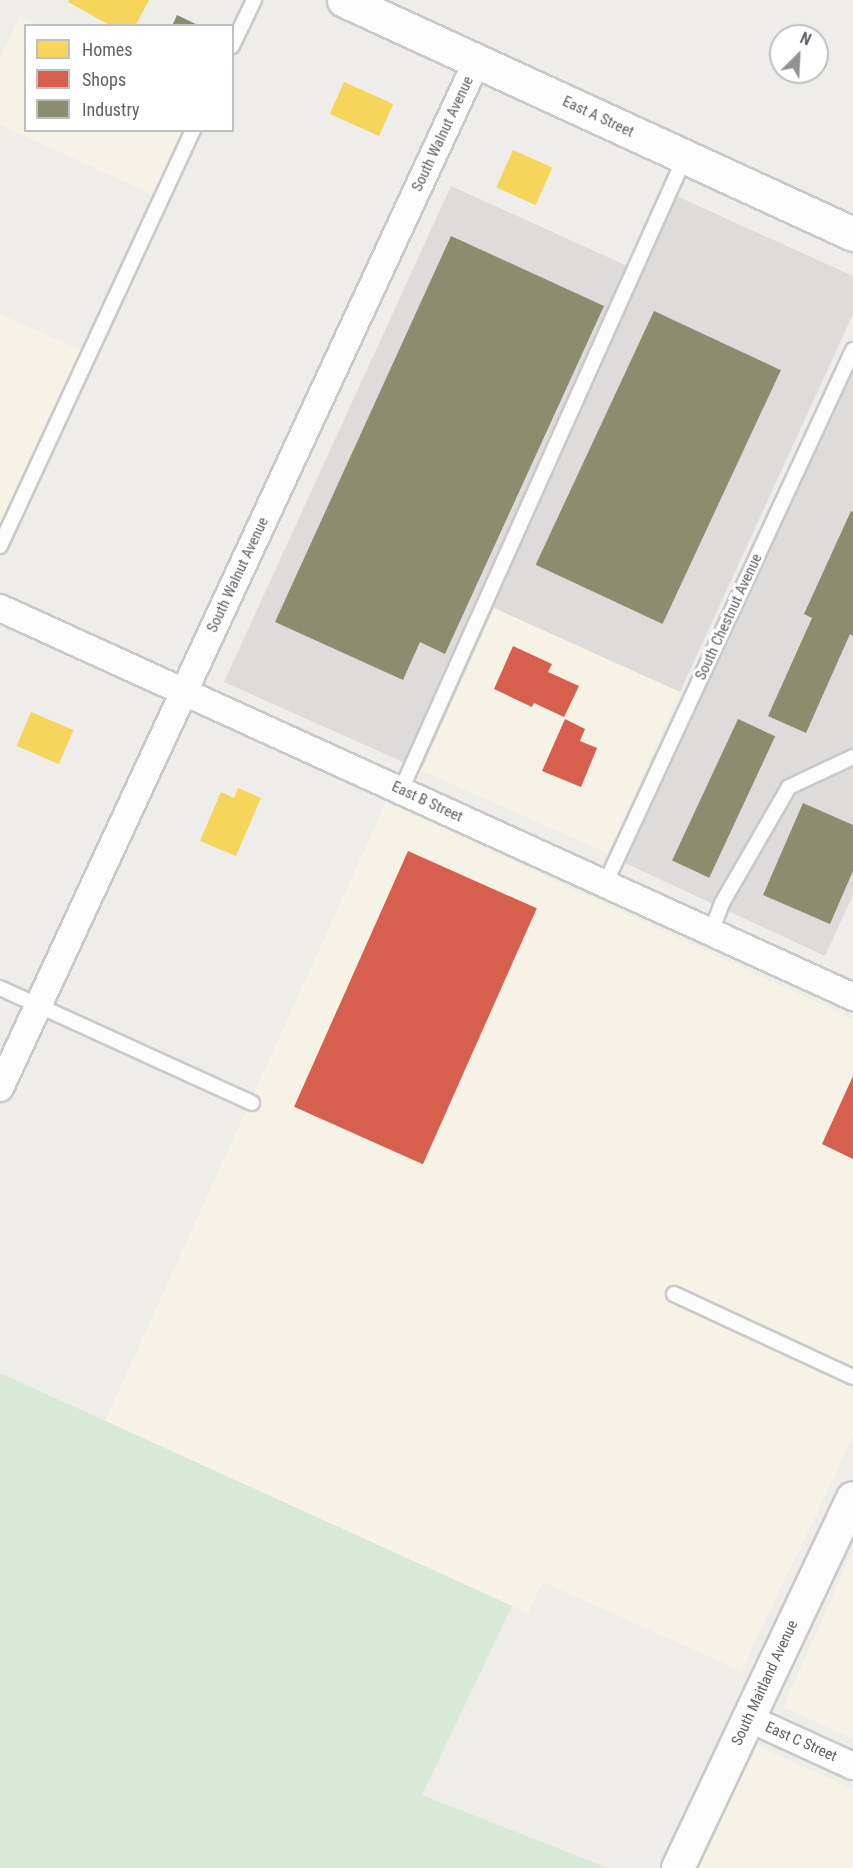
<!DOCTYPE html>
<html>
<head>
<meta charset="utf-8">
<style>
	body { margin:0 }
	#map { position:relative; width:853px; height:1868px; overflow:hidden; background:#eeedea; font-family:"Roboto Condensed",sans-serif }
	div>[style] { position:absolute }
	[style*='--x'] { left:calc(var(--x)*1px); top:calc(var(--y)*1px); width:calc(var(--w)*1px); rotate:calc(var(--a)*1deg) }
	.commercial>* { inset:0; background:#f6f2e5; transform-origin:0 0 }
	.industrial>* { inset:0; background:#dedcda }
	.green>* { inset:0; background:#d8e9d7 }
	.homes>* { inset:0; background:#f6d55c; transform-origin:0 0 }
	.shops>* { inset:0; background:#d6604d; transform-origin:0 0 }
	.industry>* { inset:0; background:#8c8c6e; transform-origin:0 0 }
	.roads { filter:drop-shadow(2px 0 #c9c9c9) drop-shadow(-2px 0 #c9c9c9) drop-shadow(0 2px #c9c9c9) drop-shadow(0 -2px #c9c9c9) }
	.service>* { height:14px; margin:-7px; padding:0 7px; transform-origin:7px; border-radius:7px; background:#fcfcfc }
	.minor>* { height:26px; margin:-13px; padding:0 13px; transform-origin:13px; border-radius:13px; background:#fcfcfc }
	.tertiary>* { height:32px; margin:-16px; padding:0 16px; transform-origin:16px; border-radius:16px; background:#fcfcfc }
	.secondary>* { height:33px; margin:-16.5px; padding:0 16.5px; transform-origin:16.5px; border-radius:16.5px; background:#fcfcfc }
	span { translate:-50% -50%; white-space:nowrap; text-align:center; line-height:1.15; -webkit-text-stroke:6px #fff; paint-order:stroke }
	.street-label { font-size:15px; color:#5f6267 }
	.legend { position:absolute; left:24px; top:24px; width:210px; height:108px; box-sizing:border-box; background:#fff; border:2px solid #bfc0c2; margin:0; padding:8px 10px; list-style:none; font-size:18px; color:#5f6267 }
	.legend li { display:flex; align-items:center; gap:12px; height:30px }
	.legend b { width:30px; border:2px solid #bfc0c2 }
	.north { position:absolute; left:769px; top:24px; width:60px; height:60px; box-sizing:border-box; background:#fff; border:2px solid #bfc0c2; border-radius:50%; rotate:24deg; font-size:16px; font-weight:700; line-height:24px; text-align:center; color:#5f6267 }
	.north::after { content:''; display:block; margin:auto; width:21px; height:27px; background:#919395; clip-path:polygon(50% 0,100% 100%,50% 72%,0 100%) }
</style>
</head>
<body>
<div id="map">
	<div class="commercial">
		<i style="clip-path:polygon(19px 17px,38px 25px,26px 26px,26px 130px,191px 131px,160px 198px,0 125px,0 58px)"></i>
		<i style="clip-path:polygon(0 314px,89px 354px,0 549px)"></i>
		<i style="left:494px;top:608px;width:204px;height:178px;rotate:24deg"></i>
		<i style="clip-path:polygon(386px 802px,853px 1019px,853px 1437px,741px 1671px,543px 1582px,528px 1613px,105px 1421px)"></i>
		<i style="clip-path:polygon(853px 1550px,853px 1739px,783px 1707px)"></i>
		<i style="clip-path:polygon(757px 1746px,853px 1789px,853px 1868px,699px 1868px)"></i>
	</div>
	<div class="industrial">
		<i style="clip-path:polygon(451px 186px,634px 269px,670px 193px,853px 276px,853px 314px,680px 692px,494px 608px,421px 770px,224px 682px)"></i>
		<i style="clip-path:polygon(853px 370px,853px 895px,825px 956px,625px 863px)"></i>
	</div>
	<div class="green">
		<i style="clip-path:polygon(0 1373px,512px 1606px,422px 1795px,608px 1868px,0 1868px)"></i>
	</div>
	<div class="homes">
		<i style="clip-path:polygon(69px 0,149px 0,135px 26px,111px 26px,68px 2px)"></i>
		<i style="left:344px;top:82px;width:54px;height:35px;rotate:24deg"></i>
		<i style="left:513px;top:150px;width:43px;height:41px;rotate:24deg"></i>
		<i style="left:31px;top:712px;width:46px;height:37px;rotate:23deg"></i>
		<i style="clip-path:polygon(238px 788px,261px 798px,236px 856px,200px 841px,221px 792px,234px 798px)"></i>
	</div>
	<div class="shops">
		<i style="clip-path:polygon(513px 646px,552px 664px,548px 672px,579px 686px,564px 717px,534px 703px,532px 707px,494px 689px)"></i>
		<i style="clip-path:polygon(565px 719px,585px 729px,580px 741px,597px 748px,581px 787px,542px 771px)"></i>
		<i style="left:408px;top:851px;width:141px;height:280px;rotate:24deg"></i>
		<i style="clip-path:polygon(853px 1076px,853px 1159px,822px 1144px)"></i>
	</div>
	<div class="industry">
		<i style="clip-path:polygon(177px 15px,200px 26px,172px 26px)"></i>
		<i style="clip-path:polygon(451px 236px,604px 306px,445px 654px,420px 642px,403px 680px,275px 622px)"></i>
		<i style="left:654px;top:311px;width:140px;height:280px;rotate:25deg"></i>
		<i style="clip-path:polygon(851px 511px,853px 512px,853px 636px,850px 634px,806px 733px,768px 716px,812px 618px,804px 614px)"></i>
		<i style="left:738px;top:719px;width:41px;height:156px;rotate:25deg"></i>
		<i style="clip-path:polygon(803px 803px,853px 825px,853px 871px,830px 924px,763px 895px)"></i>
	</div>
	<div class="roads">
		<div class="service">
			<i style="--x:232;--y:46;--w:51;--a:-64.4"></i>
			<i style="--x:0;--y:546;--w:459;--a:-65.1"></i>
			<i style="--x:401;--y:790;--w:694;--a:-65.84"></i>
			<i style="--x:605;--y:884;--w:589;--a:-65.09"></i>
			<i style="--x:711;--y:932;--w:31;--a:-69"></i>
			<i style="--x:722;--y:903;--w:134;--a:-60"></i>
			<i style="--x:789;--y:787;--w:71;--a:-25.1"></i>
			<i style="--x:0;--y:988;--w:277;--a:24.5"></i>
			<i style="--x:674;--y:1294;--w:197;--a:24.9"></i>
		</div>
		<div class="minor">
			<i style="--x:0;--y:608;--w:938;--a:24.51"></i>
			<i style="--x:0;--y:1088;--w:1132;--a:-65.09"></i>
			<i style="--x:748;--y:1718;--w:115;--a:24.6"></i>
		</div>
		<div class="tertiary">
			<i style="--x:678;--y:1868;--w:409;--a:-64.7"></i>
		</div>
		<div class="secondary">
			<i style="--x:344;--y:0;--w:560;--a:24.69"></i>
		</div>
	</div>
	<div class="street-label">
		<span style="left:598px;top:117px;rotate:25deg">East A Street</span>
		<span style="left:443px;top:134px;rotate:-65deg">South Walnut Avenue</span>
		<span style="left:238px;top:575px;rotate:-65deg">South Walnut Avenue</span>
		<span style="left:729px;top:617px;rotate:-65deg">South Chestnut Avenue</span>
		<span style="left:427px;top:802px;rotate:25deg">East B Street</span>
		<span style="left:765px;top:1683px;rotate:-65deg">South Maitland Avenue</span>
		<span style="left:801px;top:1742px;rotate:24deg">East C Street</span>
	</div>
	<ul class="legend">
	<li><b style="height:16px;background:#f6d55c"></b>Homes</li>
	<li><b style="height:16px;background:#d6604d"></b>Shops</li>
	<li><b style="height:16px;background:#8c8c6e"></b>Industry</li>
	</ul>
	<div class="north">N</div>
</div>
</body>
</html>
